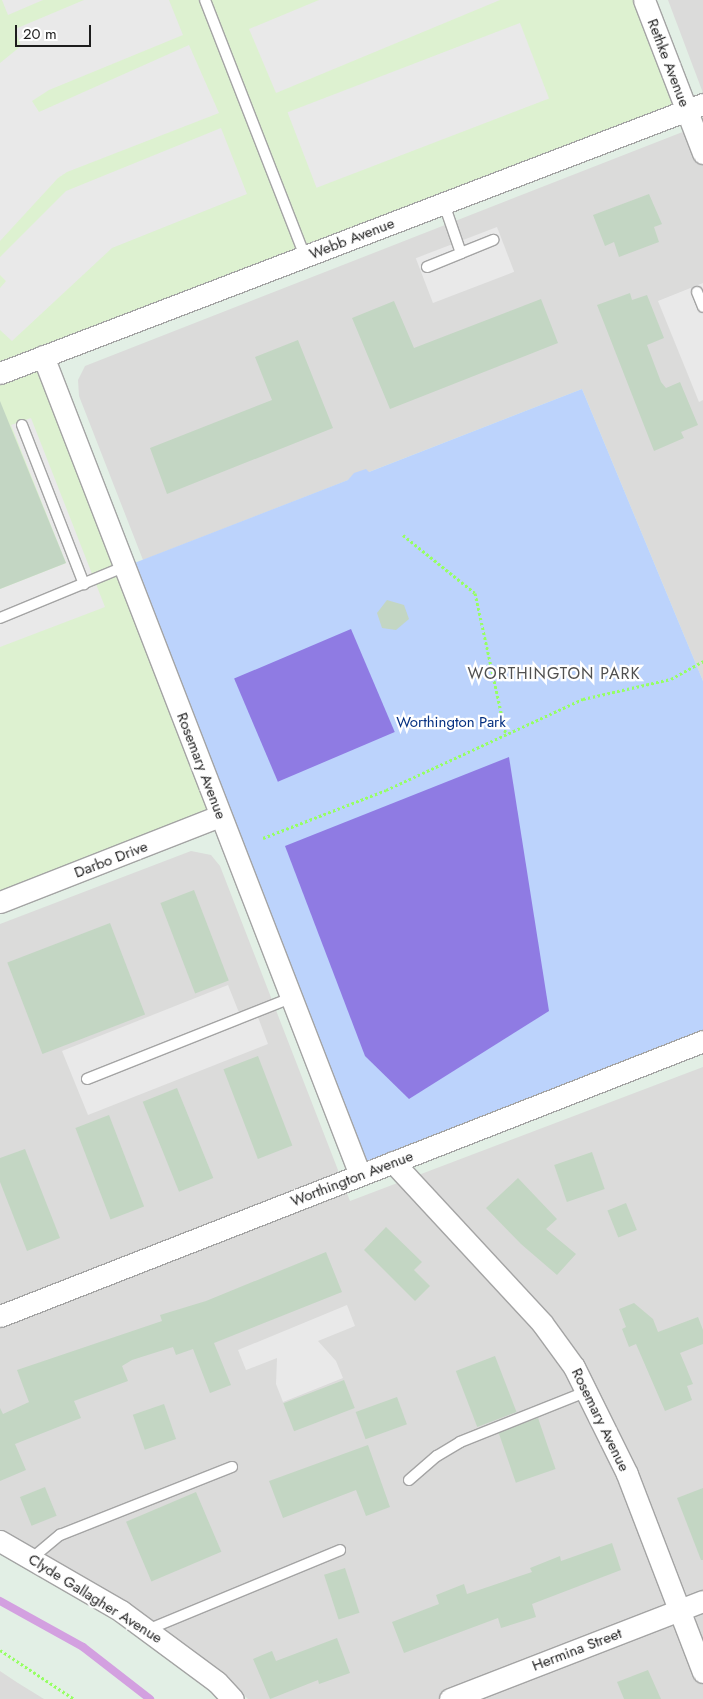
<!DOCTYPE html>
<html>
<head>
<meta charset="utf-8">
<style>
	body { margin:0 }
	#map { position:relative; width:703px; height:1699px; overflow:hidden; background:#e2efe5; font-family:Jost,sans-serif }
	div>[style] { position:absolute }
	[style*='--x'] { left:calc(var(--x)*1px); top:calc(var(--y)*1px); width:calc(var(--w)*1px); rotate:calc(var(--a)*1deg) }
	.residential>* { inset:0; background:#dbdbda }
	.commercial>* { inset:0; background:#ddf1d0 }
	.park>* { inset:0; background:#bcd3fc }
	.pitch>* { inset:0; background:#8f7be3; transform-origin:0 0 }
	.parking>* { inset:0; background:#e9e9e9; transform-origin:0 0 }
	.stream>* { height:8px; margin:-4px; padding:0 4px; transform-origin:4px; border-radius:4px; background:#d3a0e0 }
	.building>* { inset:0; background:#c3d6c3; transform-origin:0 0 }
	.path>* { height:3px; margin-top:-1.5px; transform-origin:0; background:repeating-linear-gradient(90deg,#96ff64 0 2.5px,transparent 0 5px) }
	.roads { filter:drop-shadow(1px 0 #a4a4a4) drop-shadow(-1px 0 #a4a4a4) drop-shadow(0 1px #a4a4a4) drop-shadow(0 -1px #a4a4a4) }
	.service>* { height:10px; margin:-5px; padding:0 5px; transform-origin:5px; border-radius:5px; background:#fff }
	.minor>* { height:21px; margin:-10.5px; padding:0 10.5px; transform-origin:10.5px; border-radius:10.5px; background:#fff }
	span { translate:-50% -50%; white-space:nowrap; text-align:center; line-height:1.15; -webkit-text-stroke:4.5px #fff; paint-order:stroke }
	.street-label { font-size:15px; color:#1d1d1d }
	.park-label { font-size:15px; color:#053081 }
	.neighbourhood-label { font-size:16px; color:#505050; letter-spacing:1px }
	.scale { position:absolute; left:15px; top:25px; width:76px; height:22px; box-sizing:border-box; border:2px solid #1d1d1d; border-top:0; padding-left:6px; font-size:15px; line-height:18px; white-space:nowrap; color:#1d1d1d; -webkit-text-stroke:4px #fff; paint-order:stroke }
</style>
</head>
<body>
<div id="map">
	<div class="residential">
		<i style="clip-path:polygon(668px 0,703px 0,703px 93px)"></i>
		<i style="clip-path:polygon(703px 124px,703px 681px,582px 389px,143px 560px,79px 396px,78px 380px,85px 366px)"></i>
		<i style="clip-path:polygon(191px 851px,211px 855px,220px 866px,350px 1201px,703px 1067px,703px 1699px,248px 1699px,204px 1659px,104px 1589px,0 1531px,0 924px)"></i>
		<i style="clip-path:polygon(0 1671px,18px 1683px,44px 1699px,0 1699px)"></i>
	</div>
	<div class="commercial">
		<i style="clip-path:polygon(0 0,644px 0,686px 111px,43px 356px,220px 816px,0 902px)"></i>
	</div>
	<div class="park">
		<i style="clip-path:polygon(582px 389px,703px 681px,703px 1041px,360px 1175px,124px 567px,348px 480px,354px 473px,366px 469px,369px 472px)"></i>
	</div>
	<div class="pitch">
		<i style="left:351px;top:629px;width:112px;height:127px;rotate:67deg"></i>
		<i style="clip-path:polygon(509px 757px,549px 1011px,409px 1099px,365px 1056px,285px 846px)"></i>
	</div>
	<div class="parking">
		<i style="clip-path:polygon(2px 0,43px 0,8px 15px)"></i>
		<i style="clip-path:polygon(84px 0,169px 0,183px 35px,49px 90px,32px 101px,39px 112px,189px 45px,219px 113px,67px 172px,58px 178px,0 241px,0 63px,21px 46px,15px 29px)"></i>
		<i style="clip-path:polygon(319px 0,500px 0,276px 93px,249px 29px)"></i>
		<i style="left:520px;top:23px;width:81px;height:249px;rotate:69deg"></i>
		<i style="clip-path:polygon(221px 128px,247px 194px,112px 248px,12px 341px,0 330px,0 288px,6px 281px,0 275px,0 257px,66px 191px)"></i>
		<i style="left:497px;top:227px;width:48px;height:87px;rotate:69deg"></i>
		<i style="clip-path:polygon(703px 283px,703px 400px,699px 402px,658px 301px)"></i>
		<i style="clip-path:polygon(31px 418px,105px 607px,0 647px,0 589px,66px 563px,11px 425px)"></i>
		<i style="clip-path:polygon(228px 985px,240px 1015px,255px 1009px,268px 1044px,88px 1115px,62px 1051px)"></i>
		<i style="clip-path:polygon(347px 1305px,355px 1326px,318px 1341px,336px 1361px,343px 1378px,283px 1402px,276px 1384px,277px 1358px,246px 1370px,238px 1350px)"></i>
	</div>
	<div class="stream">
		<i style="--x:0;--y:1601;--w:95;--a:29"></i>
		<i style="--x:83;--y:1647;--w:85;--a:37.8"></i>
	</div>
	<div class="building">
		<i style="clip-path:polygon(649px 194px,662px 224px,654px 227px,659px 242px,619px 257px,614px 242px,605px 246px,593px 215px)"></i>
		<i style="clip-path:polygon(630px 293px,632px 300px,647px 295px,664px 338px,647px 345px,661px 382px,666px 388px,680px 382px,698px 425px,681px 432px,684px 438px,654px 451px,597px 305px)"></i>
		<i style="clip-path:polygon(541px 299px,558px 343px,390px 409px,352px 318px,394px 301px,414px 348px)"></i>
		<i style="clip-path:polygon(298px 340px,333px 428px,167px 494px,150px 448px,272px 400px,255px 357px)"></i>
		<i style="clip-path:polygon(0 401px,66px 563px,0 589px)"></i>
		<i style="clip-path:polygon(387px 600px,404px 605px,409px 619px,396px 630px,382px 628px,377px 613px)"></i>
		<i style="left:194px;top:890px;width:97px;height:36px;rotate:69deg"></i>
		<i style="left:110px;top:923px;width:98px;height:110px;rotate:69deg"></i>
		<i style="left:258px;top:1056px;width:96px;height:37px;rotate:69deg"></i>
		<i style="left:177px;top:1088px;width:97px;height:37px;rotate:68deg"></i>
		<i style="left:109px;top:1115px;width:98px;height:36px;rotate:69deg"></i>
		<i style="clip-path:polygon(25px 1149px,60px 1238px,27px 1251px,0 1182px,0 1158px)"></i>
		<i style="left:592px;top:1152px;width:39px;height:40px;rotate:71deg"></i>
		<i style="clip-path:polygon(518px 1178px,557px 1219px,546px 1229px,576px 1254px,557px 1275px,521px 1244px,486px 1208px)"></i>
		<i style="left:626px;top:1203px;width:29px;height:20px;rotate:68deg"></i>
		<i style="clip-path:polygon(386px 1227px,422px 1262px,414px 1270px,430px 1286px,415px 1301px,364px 1250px)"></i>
		<i style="clip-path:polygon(326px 1252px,342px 1292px,214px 1343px,231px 1385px,210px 1393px,193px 1349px,176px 1355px,173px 1347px,132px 1360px,122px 1366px,128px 1381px,74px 1401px,81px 1418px,15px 1444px,26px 1470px,0 1481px,0 1408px,3px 1414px,29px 1402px,17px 1370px,162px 1321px,160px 1315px,206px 1301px)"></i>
		<i style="clip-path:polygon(634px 1303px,653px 1319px,658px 1332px,698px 1317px,703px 1330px,703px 1344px,680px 1353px,693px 1384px,687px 1386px,692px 1400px,665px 1411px,636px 1344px,629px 1347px,622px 1329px,626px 1327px,619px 1309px)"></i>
		<i style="left:495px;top:1356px;width:60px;height:42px;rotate:69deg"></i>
		<i style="left:344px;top:1380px;width:30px;height:65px;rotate:69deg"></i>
		<i style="left:397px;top:1397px;width:29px;height:44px;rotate:70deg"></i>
		<i style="left:164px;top:1404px;width:37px;height:33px;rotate:71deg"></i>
		<i style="left:538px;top:1418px;width:54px;height:42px;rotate:71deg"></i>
		<i style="clip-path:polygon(368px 1445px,390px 1507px,366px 1516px,356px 1490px,283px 1518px,269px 1481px)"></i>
		<i style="left:45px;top:1487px;width:31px;height:27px;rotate:68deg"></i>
		<i style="clip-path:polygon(703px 1488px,703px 1560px,701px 1560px,677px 1498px)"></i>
		<i style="left:196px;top:1492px;width:65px;height:76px;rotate:67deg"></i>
		<i style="clip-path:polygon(612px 1543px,621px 1570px,532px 1604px,536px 1617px,501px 1628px,498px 1618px,404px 1653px,392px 1622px,439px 1604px,436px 1595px,464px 1584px,467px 1594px,532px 1572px,530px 1568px,560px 1556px,561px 1561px)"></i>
		<i style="left:345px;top:1568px;width:47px;height:22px;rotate:72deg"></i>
		<i style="clip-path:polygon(337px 1638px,350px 1673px,319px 1684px,318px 1680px,270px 1699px,253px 1659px,272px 1651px,276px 1661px)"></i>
		<i style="clip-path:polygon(648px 1670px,661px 1699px,624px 1699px,617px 1682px)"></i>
	</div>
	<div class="path">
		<i style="--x:403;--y:535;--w:92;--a:38.9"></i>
		<i style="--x:475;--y:593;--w:145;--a:77.7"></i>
		<i style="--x:263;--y:838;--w:132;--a:-21.3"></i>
		<i style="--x:386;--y:790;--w:217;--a:-24.8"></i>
		<i style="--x:583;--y:699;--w:90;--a:-12.8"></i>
		<i style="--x:671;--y:679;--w:37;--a:-29"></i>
		<i style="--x:0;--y:1650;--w:89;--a:33.5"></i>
	</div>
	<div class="roads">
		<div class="service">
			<i style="--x:205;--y:0;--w:276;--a:68.7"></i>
			<i style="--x:444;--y:204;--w:52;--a:70.9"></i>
			<i style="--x:461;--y:253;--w:35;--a:-22"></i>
			<i style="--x:427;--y:267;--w:37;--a:-22"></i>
			<i style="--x:697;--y:292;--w:16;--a:68"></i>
			<i style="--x:22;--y:425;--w:171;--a:68.7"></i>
			<i style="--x:0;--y:618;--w:134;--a:-22.4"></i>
			<i style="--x:87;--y:1079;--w:219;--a:-21.7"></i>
			<i style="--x:409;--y:1480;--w:37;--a:-41"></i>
			<i style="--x:437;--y:1456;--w:27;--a:-31"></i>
			<i style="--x:460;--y:1442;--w:138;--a:-21.7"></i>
			<i style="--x:31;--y:1559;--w:38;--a:-40"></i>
			<i style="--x:60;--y:1535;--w:185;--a:-21.6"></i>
			<i style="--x:147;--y:1630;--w:209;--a:-22.5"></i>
		</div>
		<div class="minor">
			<i style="--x:644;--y:0;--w:164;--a:68.9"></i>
			<i style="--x:43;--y:356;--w:878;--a:68.84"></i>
			<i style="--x:0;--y:373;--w:753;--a:-20.94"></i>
			<i style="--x:0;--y:902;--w:236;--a:-21.4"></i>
			<i style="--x:393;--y:1162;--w:219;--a:47.2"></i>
			<i style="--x:542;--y:1323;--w:54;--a:54"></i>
			<i style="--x:574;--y:1367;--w:119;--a:63.6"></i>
			<i style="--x:627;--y:1474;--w:212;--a:69"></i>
			<i style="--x:0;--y:1316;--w:755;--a:-21.36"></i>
			<i style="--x:0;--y:1541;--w:140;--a:30"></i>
			<i style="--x:121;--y:1611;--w:119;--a:36.5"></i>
			<i style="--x:217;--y:1682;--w:23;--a:47"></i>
			<i style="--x:450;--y:1699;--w:271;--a:-21.2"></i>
		</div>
	</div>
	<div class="street-label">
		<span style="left:668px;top:63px;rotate:69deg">Rethke Avenue</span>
		<span style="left:352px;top:239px;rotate:-21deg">Webb Avenue</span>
		<span style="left:201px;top:766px;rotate:69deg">Rosemary Avenue</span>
		<span style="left:111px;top:860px;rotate:-21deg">Darbo Drive</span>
		<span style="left:352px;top:1179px;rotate:-21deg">Worthington Avenue</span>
		<span style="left:600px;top:1420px;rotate:64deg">Rosemary Avenue</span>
		<span style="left:95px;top:1599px;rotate:32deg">Clyde Gallagher Avenue</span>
		<span style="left:577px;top:1650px;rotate:-21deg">Hermina Street</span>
	</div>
	<div class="park-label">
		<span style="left:451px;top:723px">Worthington Park</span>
	</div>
	<div class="neighbourhood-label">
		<span style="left:554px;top:674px">WORTHINGTON PARK</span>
	</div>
	<div class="scale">20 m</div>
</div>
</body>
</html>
